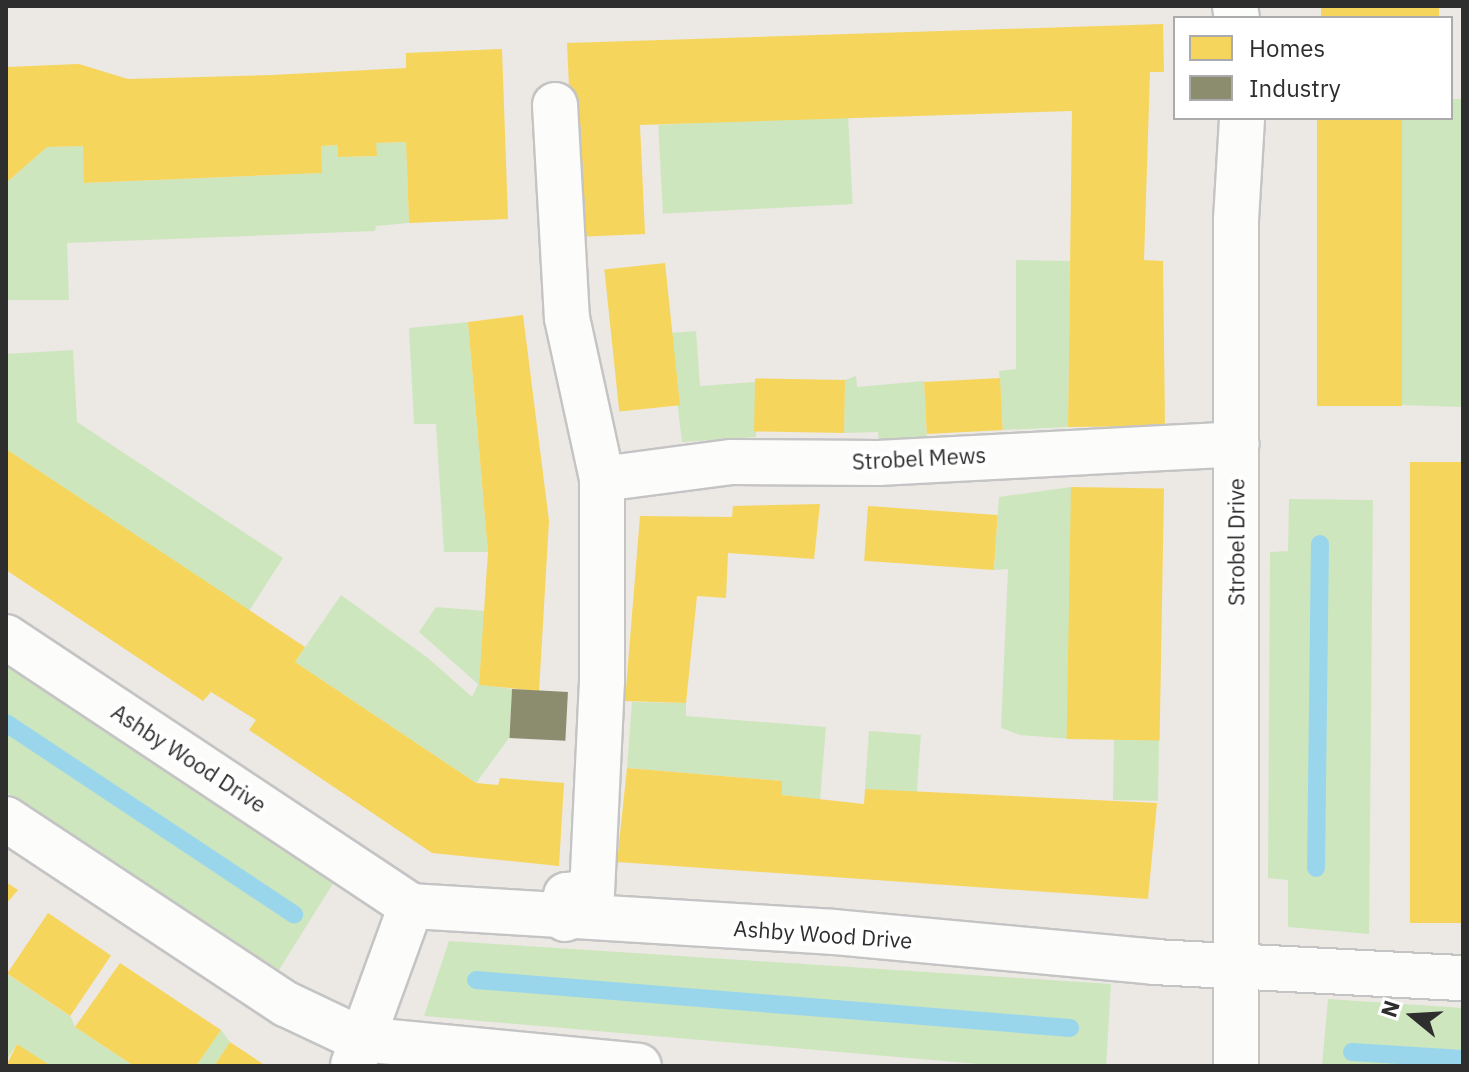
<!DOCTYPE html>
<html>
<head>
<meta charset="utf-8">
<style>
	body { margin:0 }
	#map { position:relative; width:1469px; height:1072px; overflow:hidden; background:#ece8e4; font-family:"IBM Plex Sans",sans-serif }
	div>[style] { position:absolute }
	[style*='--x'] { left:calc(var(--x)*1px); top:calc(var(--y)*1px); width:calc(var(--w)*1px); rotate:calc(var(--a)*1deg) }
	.green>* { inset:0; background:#cee6be; transform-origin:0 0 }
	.homes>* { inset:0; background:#f6d55c; transform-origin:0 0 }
	.industry>* { inset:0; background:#8c8c6e; transform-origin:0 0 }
	.stream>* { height:18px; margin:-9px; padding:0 9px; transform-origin:9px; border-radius:9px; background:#99d6ec }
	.roads { filter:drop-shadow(2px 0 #c5c4c5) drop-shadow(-2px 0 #c5c4c5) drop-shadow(0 2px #c5c4c5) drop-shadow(0 -2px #c5c4c5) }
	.street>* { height:44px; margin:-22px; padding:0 22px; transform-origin:22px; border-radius:22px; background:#fcfcfb }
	span { translate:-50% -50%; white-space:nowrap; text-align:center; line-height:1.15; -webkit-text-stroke:8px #fff; paint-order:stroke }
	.street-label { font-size:22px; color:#2e2e2e }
	.frame { position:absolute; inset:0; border:8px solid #2e2e2e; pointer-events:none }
	.legend { position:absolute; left:1173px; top:16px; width:280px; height:104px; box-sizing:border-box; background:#fff; border:2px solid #ababab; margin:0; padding:10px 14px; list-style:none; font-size:24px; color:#2e2e2e }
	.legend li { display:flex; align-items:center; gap:16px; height:40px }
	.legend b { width:40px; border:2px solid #ababab }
	.north { position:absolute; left:1373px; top:976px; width:80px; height:80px; -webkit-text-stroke:6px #fff; paint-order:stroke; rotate:288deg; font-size:22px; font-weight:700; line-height:32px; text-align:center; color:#2e2e2e }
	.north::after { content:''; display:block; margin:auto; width:28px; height:36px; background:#2e2e2e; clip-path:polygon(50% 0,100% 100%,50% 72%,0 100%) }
</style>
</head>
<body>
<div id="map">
	<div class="green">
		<i style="clip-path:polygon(1451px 99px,1463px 99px,1463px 407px,1402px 405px,1402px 118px,1451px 118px)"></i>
		<i style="left:848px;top:115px;width:89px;height:190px;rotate:87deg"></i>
		<i style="clip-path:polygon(406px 142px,409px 223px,376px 226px,375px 231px,67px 243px,69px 300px,6px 300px,6px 183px,47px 147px,83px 146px,85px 183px,321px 173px,321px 146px,338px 145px,338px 157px,376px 156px,376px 143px)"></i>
		<i style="clip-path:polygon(1016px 260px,1070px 261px,1068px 427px,1003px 430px,999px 371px,1016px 369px)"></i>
		<i style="clip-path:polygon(468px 322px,488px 552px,444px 552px,436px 424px,414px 424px,409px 328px)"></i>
		<i style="clip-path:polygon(696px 331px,700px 386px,755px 382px,756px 437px,682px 442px,669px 333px)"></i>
		<i style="clip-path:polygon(73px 350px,77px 422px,283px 558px,249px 611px,6px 449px,6px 354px)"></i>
		<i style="clip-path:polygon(856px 376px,857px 387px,924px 381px,927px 440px,879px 442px,878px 432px,844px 433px,845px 380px)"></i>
		<i style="clip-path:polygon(1071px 487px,1071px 739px,1020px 735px,1001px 728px,1008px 569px,994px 570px,999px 497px)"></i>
		<i style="clip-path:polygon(1289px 499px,1373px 500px,1369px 934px,1288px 927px,1288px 880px,1268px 878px,1270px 552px,1288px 551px)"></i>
		<i style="clip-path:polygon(341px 595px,428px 658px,472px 697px,478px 684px,419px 632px,436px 607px,485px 611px,479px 684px,512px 689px,509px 738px,476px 783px,295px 662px)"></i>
		<i style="clip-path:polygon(6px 662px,334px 882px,277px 973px,6px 792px)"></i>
		<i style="clip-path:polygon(632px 702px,686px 703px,686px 716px,826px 727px,820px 800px,782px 795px,782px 781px,627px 768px)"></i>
		<i style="left:869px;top:731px;width:52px;height:58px;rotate:4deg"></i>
		<i style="left:1114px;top:739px;width:45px;height:61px;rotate:1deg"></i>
		<i style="clip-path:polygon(449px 941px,1111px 984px,1106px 1066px,1001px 1066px,424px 1016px)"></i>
		<i style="clip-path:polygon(6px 973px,71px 1017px,75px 1027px,134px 1066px,48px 1066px,17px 1044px,6px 1061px)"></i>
		<i style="clip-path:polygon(1328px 999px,1463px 1008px,1463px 1066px,1322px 1066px)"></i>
		<i style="clip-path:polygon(221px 1030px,230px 1042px,214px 1066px,196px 1066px)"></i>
	</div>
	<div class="homes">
		<i style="left:1321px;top:6px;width:118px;height:12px"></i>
		<i style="clip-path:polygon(1163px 24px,1164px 72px,1150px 72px,1144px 260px,1163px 261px,1165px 426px,1068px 427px,1072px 111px,640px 125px,645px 234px,576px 237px,567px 43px)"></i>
		<i style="clip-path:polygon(502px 49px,508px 219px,409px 223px,406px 142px,376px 143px,377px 156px,338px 157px,338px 145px,321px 146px,322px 173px,84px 183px,83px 146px,47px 147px,6px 183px,7px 67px,79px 64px,128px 79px,272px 75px,406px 68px,406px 53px)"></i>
		<i style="left:1317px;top:118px;width:85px;height:288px"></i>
		<i style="left:665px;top:263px;width:143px;height:61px;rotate:84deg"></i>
		<i style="clip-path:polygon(523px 315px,549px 521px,539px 691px,479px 685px,488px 552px,468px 322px)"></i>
		<i style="left:1000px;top:378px;width:52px;height:76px;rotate:87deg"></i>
		<i style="left:845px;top:380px;width:53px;height:90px;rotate:91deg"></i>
		<i style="clip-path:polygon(6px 449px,305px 647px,295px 662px,476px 783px,498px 785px,500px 778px,564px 783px,559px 866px,432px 853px,249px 730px,256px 720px,211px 692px,203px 701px,6px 570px)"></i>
		<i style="left:1410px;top:462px;width:53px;height:461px"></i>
		<i style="left:1071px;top:487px;width:93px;height:252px;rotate:1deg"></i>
		<i style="clip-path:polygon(820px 504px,814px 559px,728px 553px,726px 598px,697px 596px,686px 703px,625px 701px,640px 516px,732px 517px,733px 506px)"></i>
		<i style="left:868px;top:506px;width:130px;height:55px;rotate:4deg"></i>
		<i style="clip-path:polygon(627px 768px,782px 781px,782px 795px,864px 804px,865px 789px,1157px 803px,1148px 899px,617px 862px)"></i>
		<i style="clip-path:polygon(6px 882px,18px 890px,6px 904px)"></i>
		<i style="left:48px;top:913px;width:76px;height:73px;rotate:34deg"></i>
		<i style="clip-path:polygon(120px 963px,221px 1030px,196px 1066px,134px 1066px,75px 1027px)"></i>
		<i style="clip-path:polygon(230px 1042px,266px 1066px,214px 1066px)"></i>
		<i style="clip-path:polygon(17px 1044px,51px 1066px,6px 1066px)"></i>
	</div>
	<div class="industry">
		<i style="left:512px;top:689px;width:56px;height:49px;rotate:3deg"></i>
	</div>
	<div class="stream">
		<i style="--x:6;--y:723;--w:346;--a:33.6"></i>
		<i style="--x:1316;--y:868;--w:324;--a:-89.3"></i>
		<i style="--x:476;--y:980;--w:596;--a:4.62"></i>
		<i style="--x:1352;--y:1052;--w:111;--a:3.6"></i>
	</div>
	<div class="roads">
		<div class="street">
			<i style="--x:1235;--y:6;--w:12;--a:81"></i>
			<i style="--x:555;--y:105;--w:213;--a:86.8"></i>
			<i style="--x:567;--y:318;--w:165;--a:77.7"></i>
			<i style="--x:602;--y:479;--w:202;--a:90"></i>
			<i style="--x:602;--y:681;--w:211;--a:92.7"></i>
			<i style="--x:592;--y:892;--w:26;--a:173"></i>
			<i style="--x:566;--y:895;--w:24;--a:92"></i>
			<i style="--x:602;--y:479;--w:131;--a:-7.5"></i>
			<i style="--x:732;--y:462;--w:146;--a:0.4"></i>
			<i style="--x:878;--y:463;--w:359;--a:-3"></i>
			<i style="--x:6;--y:637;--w:486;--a:33.6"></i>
			<i style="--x:411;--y:906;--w:423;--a:3.5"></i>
			<i style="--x:833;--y:932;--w:322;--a:5.3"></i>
			<i style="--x:1154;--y:962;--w:309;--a:3"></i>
			<i style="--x:6;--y:819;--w:336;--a:33.5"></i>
			<i style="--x:286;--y:1004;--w:82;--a:25.3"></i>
			<i style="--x:360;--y:1039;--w:280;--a:5.5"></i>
			<i style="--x:353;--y:1065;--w:169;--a:-70"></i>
			<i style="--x:1236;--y:1066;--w:846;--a:-90"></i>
			<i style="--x:1236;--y:220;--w:102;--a:-86.6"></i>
		</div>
	</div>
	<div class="street-label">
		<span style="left:919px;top:458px;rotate:-3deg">Strobel Mews</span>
		<span style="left:1236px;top:542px;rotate:-90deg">Strobel Drive</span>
		<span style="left:189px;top:758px;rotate:33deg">Ashby Wood Drive</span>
		<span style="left:823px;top:934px;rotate:4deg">Ashby Wood Drive</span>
	</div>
	<div class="frame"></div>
	<ul class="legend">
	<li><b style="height:22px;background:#f6d55c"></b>Homes</li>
	<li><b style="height:22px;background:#8c8c6e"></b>Industry</li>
	</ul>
	<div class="north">N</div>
</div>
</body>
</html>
